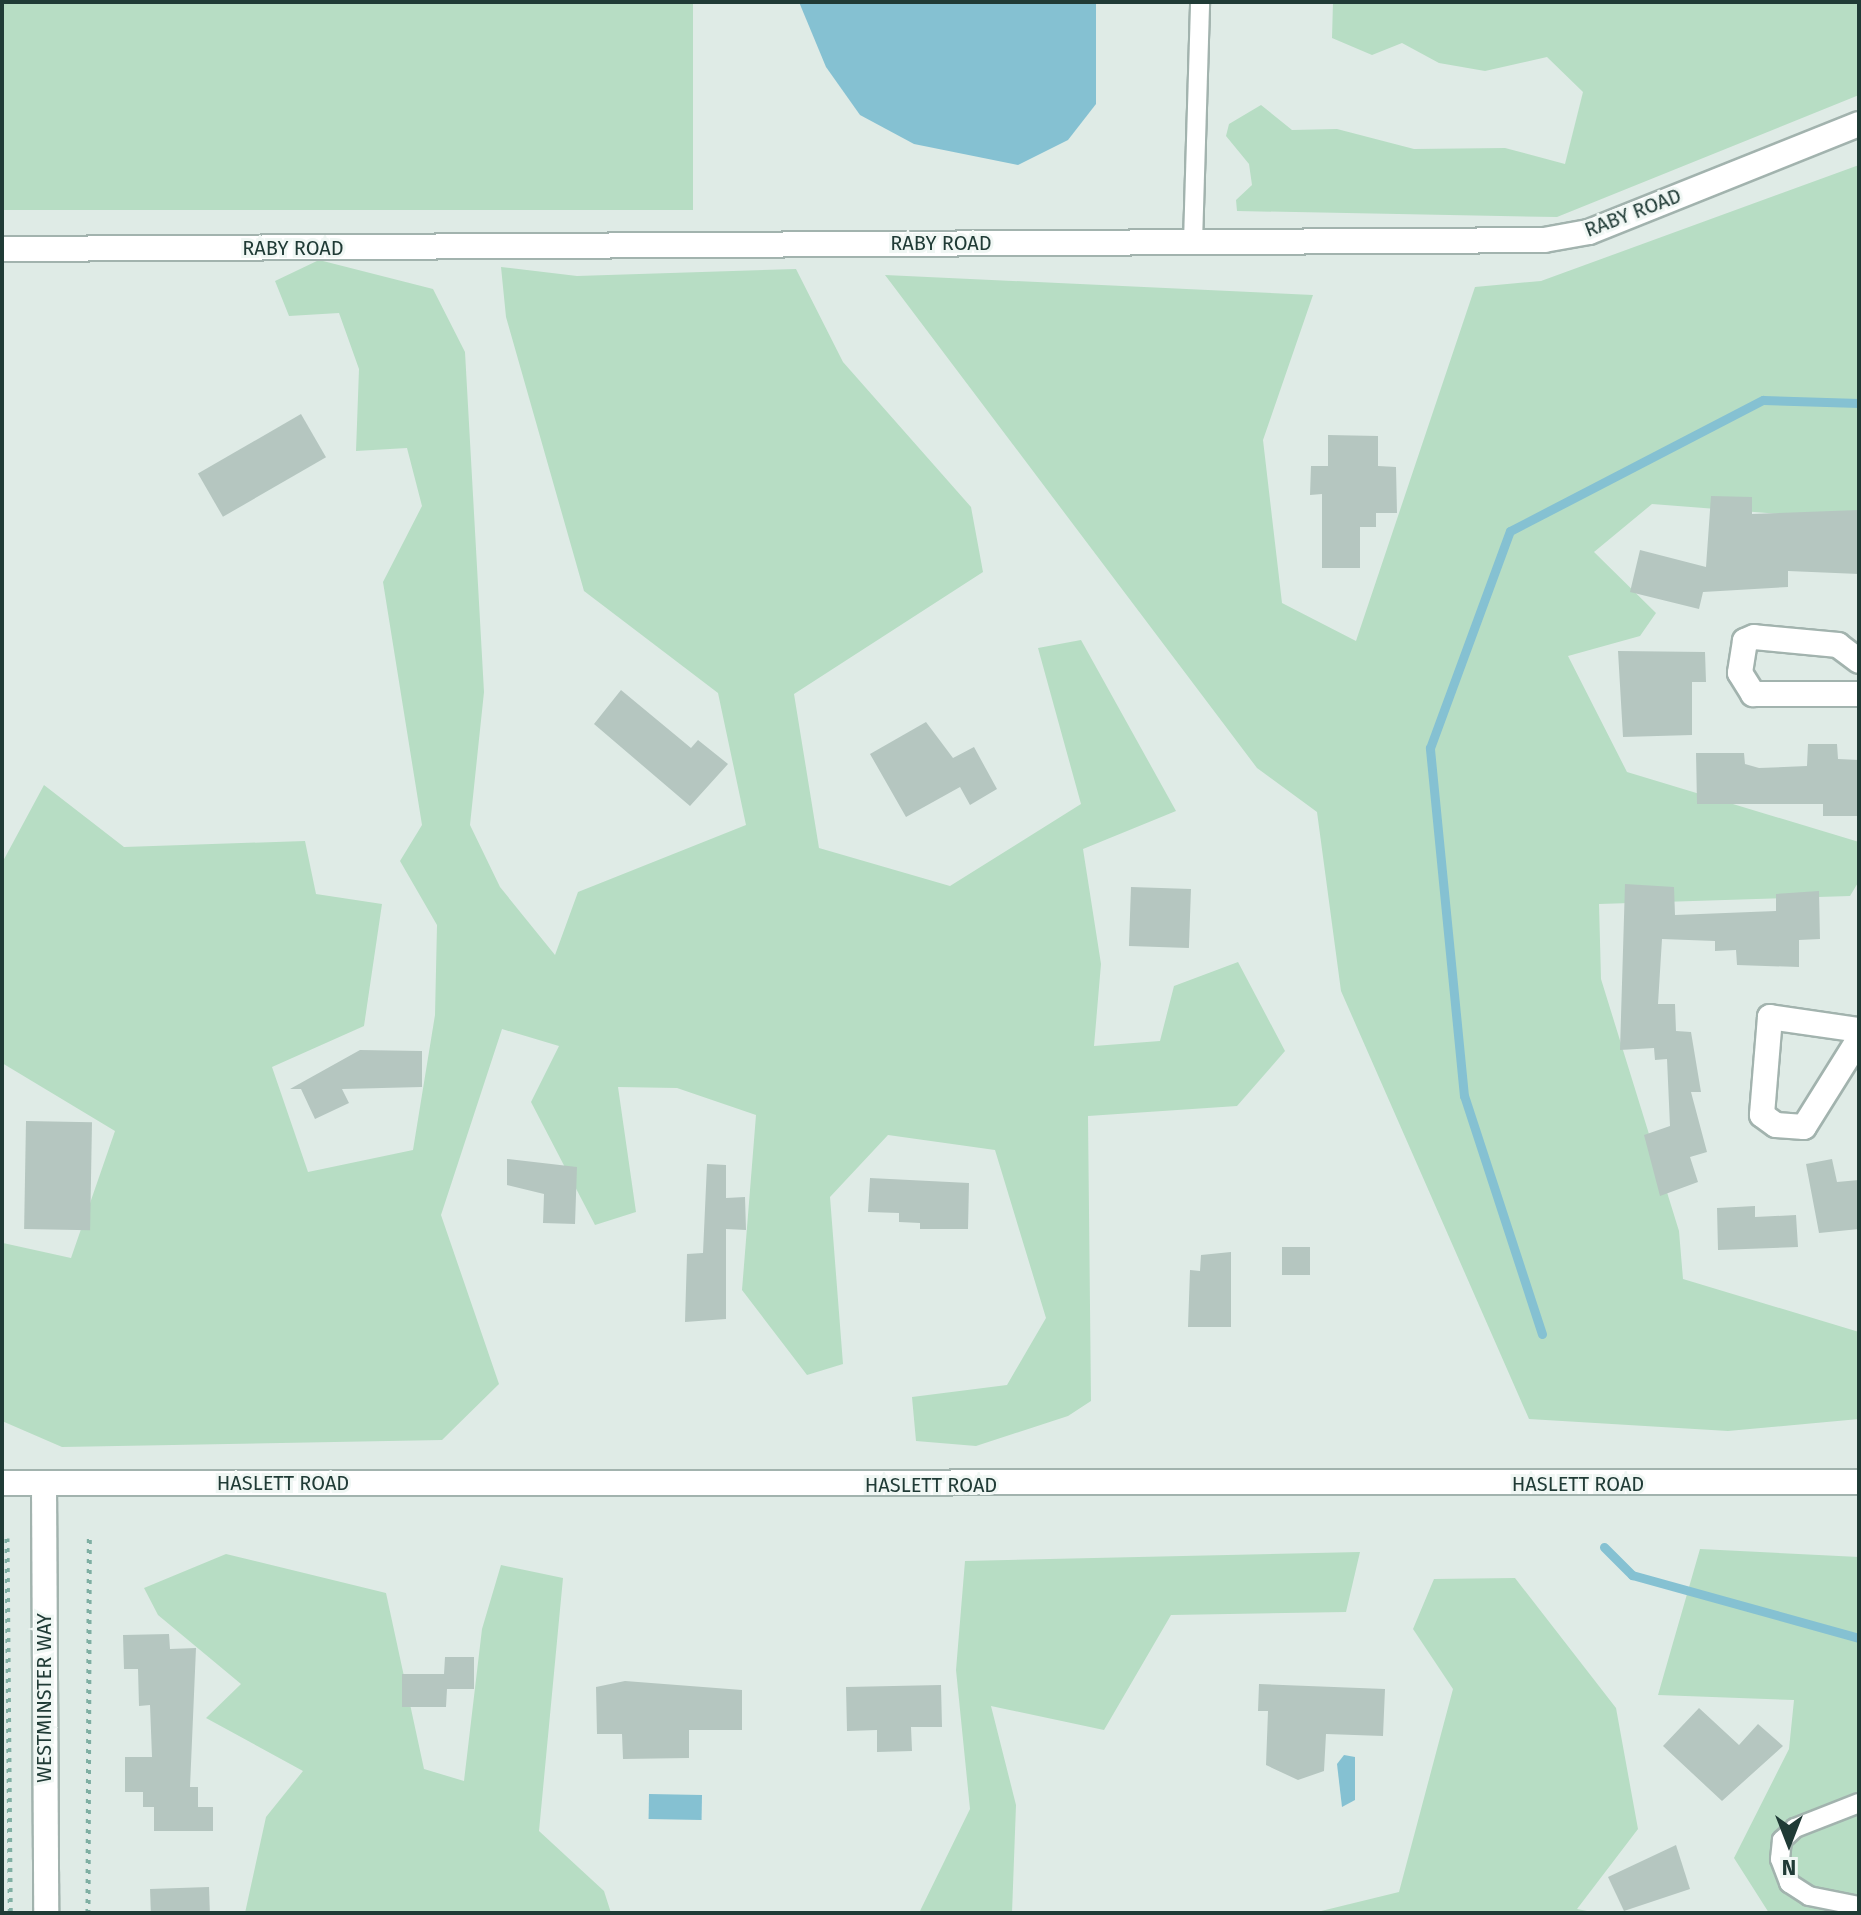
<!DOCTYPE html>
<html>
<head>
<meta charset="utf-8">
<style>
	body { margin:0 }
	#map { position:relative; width:1861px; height:1915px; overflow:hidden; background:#dfebe6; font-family:"Fira Sans",sans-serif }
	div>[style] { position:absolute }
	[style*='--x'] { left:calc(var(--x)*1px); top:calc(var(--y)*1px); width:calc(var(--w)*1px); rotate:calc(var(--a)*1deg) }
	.green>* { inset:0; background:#b7ddc4; transform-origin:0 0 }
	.water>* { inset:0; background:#85c1d2; transform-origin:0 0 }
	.stream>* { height:9px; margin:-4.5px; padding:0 4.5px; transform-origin:4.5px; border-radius:4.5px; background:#85c1d2 }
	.building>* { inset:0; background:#b5c6c0; transform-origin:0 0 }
	.path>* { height:5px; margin-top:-2.5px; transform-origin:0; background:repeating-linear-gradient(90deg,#7fafa3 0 4px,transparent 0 10px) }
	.roads { filter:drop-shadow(2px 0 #a2b3ae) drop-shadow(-2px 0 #a2b3ae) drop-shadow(0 2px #a2b3ae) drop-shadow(0 -2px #a2b3ae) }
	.lane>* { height:18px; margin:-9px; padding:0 9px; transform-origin:9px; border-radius:9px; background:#fff }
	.street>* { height:24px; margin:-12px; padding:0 12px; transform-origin:12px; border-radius:12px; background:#fff }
	.secondary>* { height:24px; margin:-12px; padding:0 12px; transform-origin:12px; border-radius:12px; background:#fff }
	span { translate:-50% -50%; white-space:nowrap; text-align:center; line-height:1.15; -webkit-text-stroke:6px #f0f7f4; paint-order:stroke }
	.street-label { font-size:20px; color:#203b36 }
	.frame { position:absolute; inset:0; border:4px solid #203b36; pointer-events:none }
	.north { position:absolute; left:1749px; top:1803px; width:80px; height:80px; -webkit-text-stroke:6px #f0f7f4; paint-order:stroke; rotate:180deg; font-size:22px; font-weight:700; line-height:32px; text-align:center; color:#203b36 }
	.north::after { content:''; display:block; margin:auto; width:28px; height:36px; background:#203b36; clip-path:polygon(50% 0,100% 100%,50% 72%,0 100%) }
</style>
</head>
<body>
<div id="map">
	<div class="green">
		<i style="left:2px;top:2px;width:691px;height:208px"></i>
		<i style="clip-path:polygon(1333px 2px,1859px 2px,1859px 95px,1557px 217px,1237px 211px,1236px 200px,1252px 185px,1249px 164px,1226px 136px,1229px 124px,1261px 105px,1292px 130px,1337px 129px,1414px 149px,1505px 148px,1565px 164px,1583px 92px,1547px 57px,1485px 71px,1439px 63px,1402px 43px,1372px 55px,1332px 38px)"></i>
		<i style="clip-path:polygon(1859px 165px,1859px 520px,1652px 504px,1594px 552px,1656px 613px,1640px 636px,1568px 656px,1627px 772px,1859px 842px,1859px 881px,1850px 896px,1599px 904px,1601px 979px,1679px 1231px,1683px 1279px,1859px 1332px,1859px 1419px,1728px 1431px,1529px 1419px,1341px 991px,1317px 812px,1257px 768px,885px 275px,1313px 295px,1263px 440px,1282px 603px,1356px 641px,1475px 287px,1541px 281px)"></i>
		<i style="clip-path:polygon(319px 260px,433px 289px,465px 352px,484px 692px,470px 825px,500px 887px,555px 955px,578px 892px,746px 825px,718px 693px,584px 591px,506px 317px,501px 267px,577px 276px,796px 269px,843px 362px,971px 507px,983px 572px,794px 694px,819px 848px,950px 886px,1081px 804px,1038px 648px,1081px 640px,1176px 811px,1083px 849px,1101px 964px,1094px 1046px,1160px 1041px,1174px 986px,1238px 962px,1285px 1051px,1237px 1106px,1088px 1116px,1091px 1401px,1068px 1416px,976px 1446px,916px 1441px,912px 1397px,1007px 1385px,1046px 1318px,995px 1150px,888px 1135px,830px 1197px,843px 1364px,807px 1375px,742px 1290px,756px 1115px,677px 1088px,618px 1087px,636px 1212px,595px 1225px,531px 1102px,559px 1046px,502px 1029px,441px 1215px,499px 1384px,442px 1440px,62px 1447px,2px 1421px,2px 1226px,3px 1243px,71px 1258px,115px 1131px,2px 1063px,2px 863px,44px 785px,124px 847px,305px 841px,316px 894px,382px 904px,364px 1026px,272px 1067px,308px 1172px,413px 1150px,435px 1015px,437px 925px,400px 861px,422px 825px,383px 582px,422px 506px,407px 448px,356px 451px,359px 369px,339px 313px,289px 316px,275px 281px)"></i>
		<i style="clip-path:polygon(1700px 1549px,1859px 1557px,1859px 1913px,1769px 1913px,1734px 1858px,1789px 1749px,1794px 1700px,1658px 1695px)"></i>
		<i style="clip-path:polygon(1360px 1552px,1346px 1612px,1171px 1615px,1104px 1730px,991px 1706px,1016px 1805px,1012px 1913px,919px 1913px,970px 1809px,956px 1670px,965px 1561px)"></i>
		<i style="clip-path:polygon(226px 1554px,386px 1593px,424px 1769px,464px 1781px,482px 1629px,501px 1565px,563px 1578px,539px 1831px,604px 1891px,611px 1913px,245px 1913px,266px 1817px,303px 1771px,206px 1718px,241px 1684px,158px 1615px,144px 1588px)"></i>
		<i style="clip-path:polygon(1515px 1578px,1616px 1708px,1638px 1829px,1577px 1909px,1597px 1913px,1313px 1913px,1399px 1892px,1453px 1689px,1413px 1629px,1434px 1579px)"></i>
	</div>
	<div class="water">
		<i style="clip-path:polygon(799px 2px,1096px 2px,1096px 104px,1068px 140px,1018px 165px,914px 144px,860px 115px,826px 67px)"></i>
		<i style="clip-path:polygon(1355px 1757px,1355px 1800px,1342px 1807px,1337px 1764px,1344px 1755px)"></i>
		<i style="left:649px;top:1794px;width:53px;height:25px;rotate:1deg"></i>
	</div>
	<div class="stream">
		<i style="--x:1542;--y:1334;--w:250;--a:-108.1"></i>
		<i style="--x:1464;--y:1096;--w:350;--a:-95.6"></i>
		<i style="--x:1430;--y:748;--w:231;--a:-69.8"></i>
		<i style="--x:1510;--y:531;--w:285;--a:-27.4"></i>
		<i style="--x:1763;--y:400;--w:96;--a:1.8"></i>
		<i style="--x:1604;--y:1547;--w:40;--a:45"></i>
		<i style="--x:1632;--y:1575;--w:236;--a:15.5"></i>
	</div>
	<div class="building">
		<i style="left:301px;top:414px;width:50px;height:119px;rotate:60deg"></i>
		<i style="clip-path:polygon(1328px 435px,1378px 436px,1378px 466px,1396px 467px,1397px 513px,1376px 513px,1376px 527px,1360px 527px,1360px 568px,1322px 568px,1322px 494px,1310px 495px,1311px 466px,1328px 466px)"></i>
		<i style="clip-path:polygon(1711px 496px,1752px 497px,1752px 514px,1859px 510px,1859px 574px,1788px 571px,1788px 587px,1703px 592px,1699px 609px,1630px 592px,1640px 550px,1706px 567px)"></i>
		<i style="clip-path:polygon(1618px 651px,1705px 652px,1706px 682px,1692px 682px,1692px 735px,1623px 737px)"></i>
		<i style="clip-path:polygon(621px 690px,691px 748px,698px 740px,728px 764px,690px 806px,594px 724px)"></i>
		<i style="clip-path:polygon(926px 722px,953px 758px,974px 747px,997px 789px,970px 805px,960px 787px,906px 817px,870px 754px)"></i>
		<i style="clip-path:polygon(1808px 744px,1837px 744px,1838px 759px,1859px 760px,1859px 816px,1823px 816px,1823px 804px,1697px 804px,1696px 753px,1744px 753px,1745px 764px,1759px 768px,1807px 766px)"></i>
		<i style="clip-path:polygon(1625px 884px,1674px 887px,1675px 915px,1776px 911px,1776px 894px,1819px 891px,1820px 939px,1799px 940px,1799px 967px,1737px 965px,1736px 950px,1715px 951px,1715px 941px,1662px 939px,1658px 1004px,1675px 1004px,1676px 1031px,1691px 1032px,1701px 1092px,1691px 1092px,1707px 1152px,1690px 1157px,1698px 1182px,1660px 1196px,1644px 1135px,1670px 1126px,1667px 1059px,1655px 1060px,1654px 1048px,1620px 1050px)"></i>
		<i style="left:1131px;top:887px;width:60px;height:59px;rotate:2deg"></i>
		<i style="clip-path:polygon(360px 1050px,422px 1051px,422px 1087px,342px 1089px,349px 1103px,315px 1119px,301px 1089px,290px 1089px)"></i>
		<i style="left:26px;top:1121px;width:66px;height:108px;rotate:1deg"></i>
		<i style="clip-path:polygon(507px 1159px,577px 1167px,575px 1224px,543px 1223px,544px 1194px,507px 1185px)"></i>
		<i style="clip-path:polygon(1832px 1159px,1837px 1182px,1859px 1180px,1859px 1229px,1819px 1233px,1806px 1164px)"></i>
		<i style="clip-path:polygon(707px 1164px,726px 1165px,726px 1198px,745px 1197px,746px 1230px,726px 1229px,726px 1319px,685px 1322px,687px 1254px,703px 1253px)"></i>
		<i style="clip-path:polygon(870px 1178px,969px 1183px,968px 1229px,920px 1229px,920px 1223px,899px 1222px,899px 1213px,868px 1212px)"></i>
		<i style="clip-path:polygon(1755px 1206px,1755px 1217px,1796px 1215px,1798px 1247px,1718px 1250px,1717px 1208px)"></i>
		<i style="left:1310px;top:1247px;width:28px;height:28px;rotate:90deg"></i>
		<i style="clip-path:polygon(1231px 1252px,1231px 1327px,1188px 1327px,1190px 1270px,1200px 1271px,1201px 1255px)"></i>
		<i style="clip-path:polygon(169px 1634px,170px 1649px,196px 1648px,190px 1787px,198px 1787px,198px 1807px,213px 1807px,213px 1831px,154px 1831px,154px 1807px,143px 1807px,143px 1792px,125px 1792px,125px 1757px,152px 1757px,150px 1705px,139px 1706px,138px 1669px,124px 1669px,123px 1635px)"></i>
		<i style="clip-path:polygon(445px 1657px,474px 1657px,474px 1689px,447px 1689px,446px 1707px,402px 1707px,402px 1674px,444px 1674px)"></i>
		<i style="clip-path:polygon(625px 1681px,742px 1690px,742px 1730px,689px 1730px,689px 1758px,623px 1759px,622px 1734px,597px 1734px,596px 1687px)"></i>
		<i style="clip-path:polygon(1259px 1684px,1385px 1689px,1383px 1736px,1326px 1734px,1324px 1771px,1298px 1780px,1266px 1765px,1268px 1711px,1258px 1711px)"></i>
		<i style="clip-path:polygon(941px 1685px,942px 1727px,911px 1727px,912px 1751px,877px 1752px,877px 1730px,847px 1731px,846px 1687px)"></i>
		<i style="clip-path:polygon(1699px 1708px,1739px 1745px,1758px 1724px,1783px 1746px,1722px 1801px,1663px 1746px)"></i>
		<i style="clip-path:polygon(1676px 1845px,1690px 1889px,1624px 1911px,1608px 1877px)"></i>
		<i style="left:209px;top:1887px;width:26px;height:59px;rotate:88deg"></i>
	</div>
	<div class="path">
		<i style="--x:7;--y:1538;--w:375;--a:89.5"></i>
		<i style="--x:88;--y:1913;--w:375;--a:-89.8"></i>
	</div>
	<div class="roads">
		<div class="lane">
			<i style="--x:1193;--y:242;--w:240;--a:-88.3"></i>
			<i style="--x:1859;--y:1803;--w:69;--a:158.7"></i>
			<i style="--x:1795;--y:1828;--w:18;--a:137"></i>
			<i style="--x:1782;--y:1840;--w:19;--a:96"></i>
			<i style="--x:1780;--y:1859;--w:26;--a:69"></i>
			<i style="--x:1789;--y:1883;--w:24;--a:33"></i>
			<i style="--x:1809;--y:1896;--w:51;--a:11.3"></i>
		</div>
		<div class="street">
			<i style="--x:2;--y:249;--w:1542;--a:-0.33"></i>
			<i style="--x:1544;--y:240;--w:46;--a:-10.1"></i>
			<i style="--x:1589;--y:232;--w:291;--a:-21.8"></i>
			<i style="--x:1859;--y:661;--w:26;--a:-143"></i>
			<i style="--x:1838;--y:645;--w:84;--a:-174.6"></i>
			<i style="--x:1754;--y:637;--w:10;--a:156"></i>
			<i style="--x:1745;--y:641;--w:32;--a:99"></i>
			<i style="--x:1740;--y:673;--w:25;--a:58"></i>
			<i style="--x:1753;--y:694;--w:106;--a:0"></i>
			<i style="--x:1859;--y:1030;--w:90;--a:-171.7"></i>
			<i style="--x:1770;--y:1017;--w:98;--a:94.7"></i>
			<i style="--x:1762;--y:1115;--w:17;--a:36"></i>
			<i style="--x:1776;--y:1125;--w:28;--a:4"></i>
			<i style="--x:1804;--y:1127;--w:104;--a:-58"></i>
			<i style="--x:44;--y:1483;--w:430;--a:89.7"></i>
		</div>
		<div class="secondary">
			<i style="--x:2;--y:1483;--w:1857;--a:-0.03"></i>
		</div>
	</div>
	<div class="street-label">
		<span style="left:1633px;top:213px;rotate:-21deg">RABY ROAD</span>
		<span style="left:941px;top:243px">RABY ROAD</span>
		<span style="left:293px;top:248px">RABY ROAD</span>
		<span style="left:283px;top:1483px">HASLETT ROAD</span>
		<span style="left:1578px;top:1484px">HASLETT ROAD</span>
		<span style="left:931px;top:1485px">HASLETT ROAD</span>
		<span style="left:44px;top:1698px;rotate:-90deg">WESTMINSTER WAY</span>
	</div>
	<div class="frame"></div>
	<div class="north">N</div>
</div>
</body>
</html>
